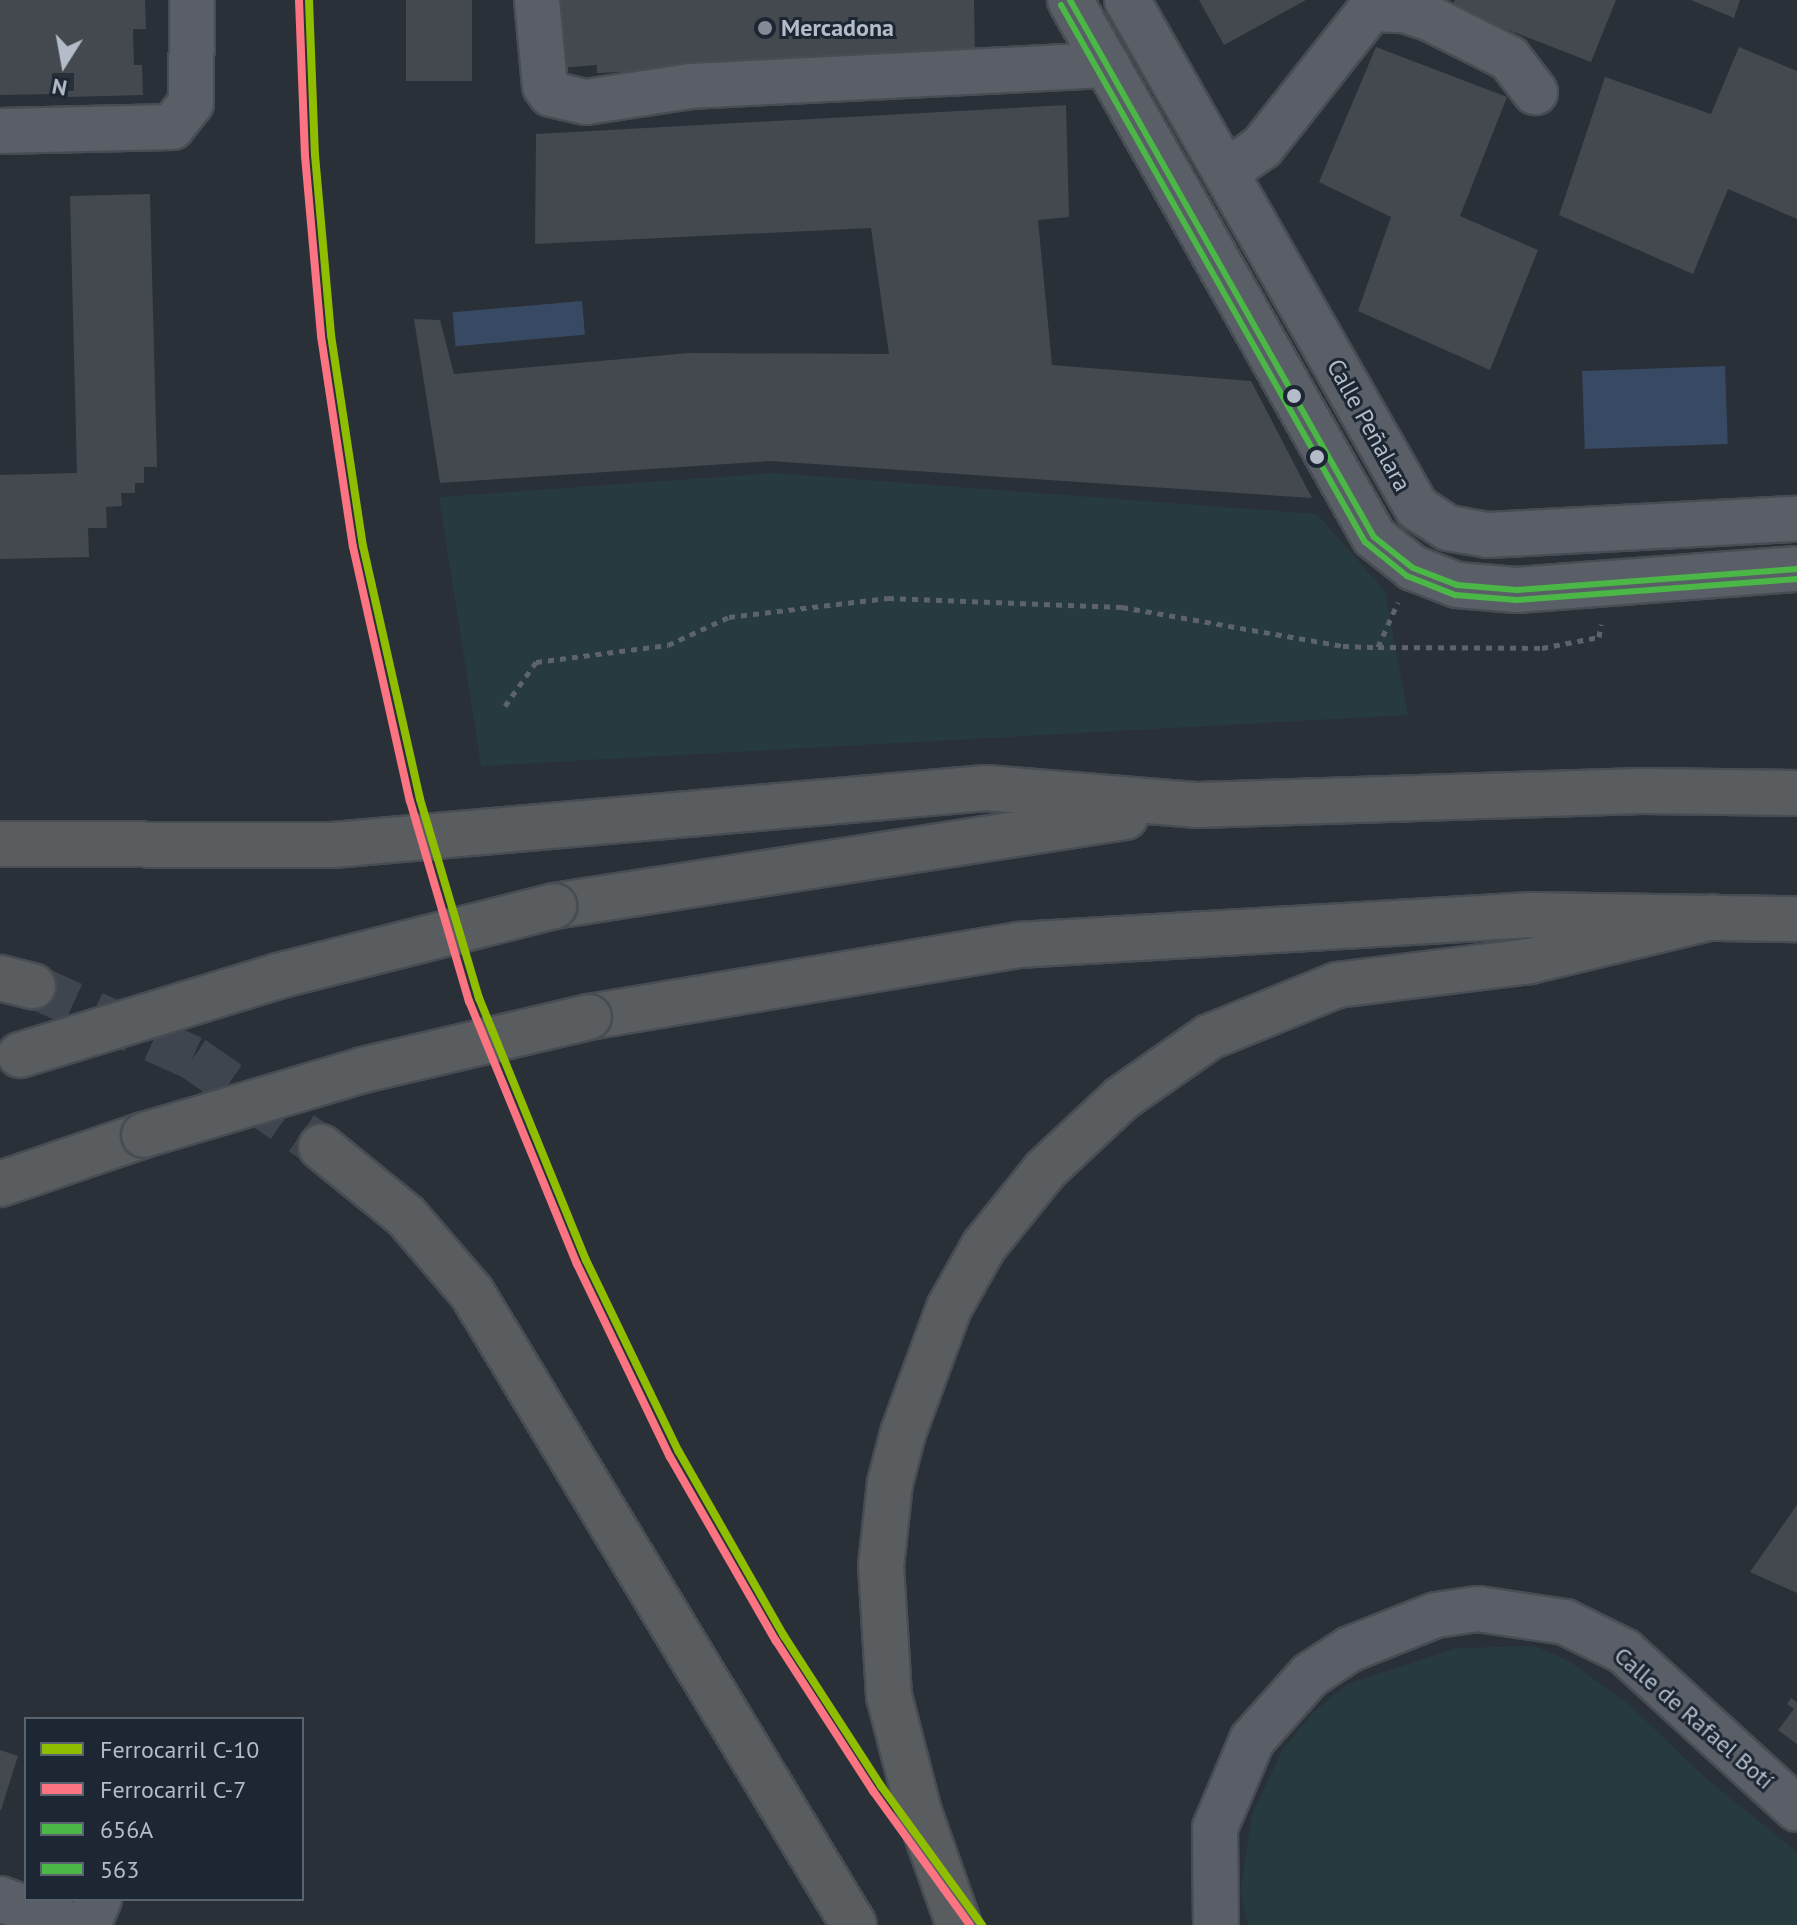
<!DOCTYPE html>
<html>
<head>
<meta charset="utf-8">
<style>
	body { margin:0 }
	#map { position:relative; width:1797px; height:1925px; overflow:hidden; background:#2a3038; font-family:"PT Sans",sans-serif }
	div>[style] { position:absolute }
	[style*='--x'] { left:calc(var(--x)*1px); top:calc(var(--y)*1px); width:calc(var(--w)*1px); rotate:calc(var(--a)*1deg) }
	.green>* { inset:0; background:#273a3e }
	.water>* { inset:0; background:#384963; transform-origin:0 0 }
	.building>* { inset:0; background:#444950; transform-origin:0 0 }
	.highway-tunnel>* { height:44px; margin-top:-22px; transform-origin:0; background:repeating-linear-gradient(90deg,#3f454e 0 44px,transparent 0 66px) }
	.path>* { height:5px; margin-top:-2.5px; transform-origin:0; background:repeating-linear-gradient(90deg,#5d636a 0 6px,transparent 0 12px) }
	.roads { filter:drop-shadow(2px 0 #484c53) drop-shadow(-2px 0 #484c53) drop-shadow(0 2px #484c53) drop-shadow(0 -2px #484c53) }
	.minor>* { height:44px; margin:-22px; padding:0 22px; transform-origin:22px; border-radius:22px; background:#5a5e66 }
	.highway>* { height:44px; margin:-22px; padding:0 22px; transform-origin:22px; border-radius:22px; background:#5a5d60 }
	.bridges { filter:drop-shadow(2px 0 #474c53) drop-shadow(-2px 0 #474c53) drop-shadow(0 2px #474c53) drop-shadow(0 -2px #474c53) }
	.highway-bridge>* { height:44px; margin:-22px; padding:0 22px; transform-origin:22px; border-radius:22px; background:#5a5d60 }
	.bus-1>* { height:6px; margin:-3px; padding:0 3px; transform-origin:3px; border-radius:3px; background:#4ab747 }
	.bus-2>* { height:6px; margin:-3px; padding:0 3px; transform-origin:3px; border-radius:3px; background:#4ab747 }
	.rail-1>* { height:8px; margin:-4px; padding:0 4px; transform-origin:4px; border-radius:4px; background:#8fbe00 }
	.rail-2>* { height:8px; margin:-4px; padding:0 4px; transform-origin:4px; border-radius:4px; background:#fc7381 }
	.dots>* { width:22px; height:22px; translate:-50% -50%; box-sizing:border-box; border:4px solid #1d2633; border-radius:50% }
	span { translate:-50% -50%; white-space:nowrap; text-align:center; line-height:1.15; -webkit-text-stroke:6px #1d2633; paint-order:stroke }
	.poi-label { font-size:24px; color:#b4bcc9; font-weight:700 }
	.left { translate:0 -50%; text-align:left }
	.street-label { font-size:24px; color:#b4bcc9 }
	.legend { position:absolute; left:24px; top:1717px; width:280px; height:184px; box-sizing:border-box; background:#1d2633; border:2px solid #59626f; margin:0; padding:10px 14px; list-style:none; font-size:24px; color:#b4bcc9 }
	.legend li { display:flex; align-items:center; gap:16px; height:40px }
	.legend b { width:40px; border:2px solid #59626f }
	.north { position:absolute; left:24px; top:24px; width:80px; height:80px; -webkit-text-stroke:6px #1d2633; paint-order:stroke; rotate:191deg; font-size:22px; font-weight:700; line-height:32px; text-align:center; color:#b4bcc9 }
	.north::after { content:''; display:block; margin:auto; width:28px; height:36px; background:#b4bcc9; clip-path:polygon(50% 0,100% 100%,50% 72%,0 100%) }
</style>
</head>
<body>
<div id="map">
	<div class="green">
		<i style="clip-path:polygon(774px 473px,1317px 514px,1385px 591px,1408px 715px,481px 766px,439px 497px)"></i>
		<i style="clip-path:polygon(1535px 1646px,1569px 1661px,1631px 1706px,1703px 1776px,1797px 1852px,1797px 1925px,1248px 1925px,1240px 1893px,1252px 1814px,1283px 1749px,1313px 1712px,1348px 1684px,1457px 1648px)"></i>
	</div>
	<div class="water">
		<i style="left:582px;top:301px;width:34px;height:130px;rotate:85deg"></i>
		<i style="left:1725px;top:366px;width:78px;height:143px;rotate:88deg"></i>
	</div>
	<div class="building">
		<i style="clip-path:polygon(0 0,145px 0,146px 29px,133px 29px,134px 65px,142px 65px,143px 95px,68px 97px,68px 91px,74px 91px,74px 73px,52px 73px,53px 94px,0 95px)"></i>
		<i style="left:406px;top:0;width:66px;height:81px"></i>
		<i style="clip-path:polygon(555px 0,974px 0,975px 57px,597px 73px,597px 65px,559px 68px)"></i>
		<i style="clip-path:polygon(1199px 0,1306px 0,1224px 45px)"></i>
		<i style="clip-path:polygon(1455px 0,1616px 0,1591px 62px,1452px 8px)"></i>
		<i style="clip-path:polygon(1691px 0,1740px 0,1734px 18px)"></i>
		<i style="clip-path:polygon(1376px 47px,1507px 97px,1460px 216px,1538px 250px,1490px 370px,1358px 311px,1391px 217px,1319px 182px)"></i>
		<i style="clip-path:polygon(1739px 47px,1797px 71px,1797px 219px,1728px 189px,1693px 274px,1559px 215px,1605px 77px,1711px 114px)"></i>
		<i style="clip-path:polygon(1066px 105px,1069px 217px,1038px 220px,1052px 365px,1251px 381px,1312px 498px,770px 461px,440px 483px,414px 319px,440px 320px,454px 374px,689px 353px,889px 354px,871px 228px,535px 244px,536px 134px)"></i>
		<i style="clip-path:polygon(150px 194px,157px 467px,144px 467px,144px 483px,135px 483px,135px 493px,121px 493px,122px 506px,106px 507px,107px 528px,88px 528px,89px 557px,0 559px,0 475px,77px 473px,70px 196px)"></i>
		<i style="clip-path:polygon(1797px 1505px,1797px 1593px,1750px 1572px)"></i>
		<i style="clip-path:polygon(1791px 1698px,1797px 1702px,1797px 1744px,1778px 1730px,1794px 1709px,1787px 1704px)"></i>
		<i style="clip-path:polygon(0 1750px,18px 1756px,1px 1810px,0 1810px)"></i>
	</div>
	<div class="highway-tunnel">
		<i style="--x:33;--y:986;--w:175;--a:24.2"></i>
		<i style="--x:193;--y:1058;--w:156;--a:34.8"></i>
	</div>
	<div class="path">
		<i style="--x:1378;--y:647;--w:164;--a:0.3"></i>
		<i style="--x:1542;--y:648;--w:58;--a:-10.9"></i>
		<i style="--x:1599;--y:637;--w:13;--a:-81"></i>
		<i style="--x:505;--y:706;--w:54;--a:-54.8"></i>
		<i style="--x:536;--y:662;--w:133;--a:-7.3"></i>
		<i style="--x:668;--y:645;--w:67;--a:-24.7"></i>
		<i style="--x:729;--y:617;--w:160;--a:-6.8"></i>
		<i style="--x:888;--y:598;--w:234;--a:2.2"></i>
		<i style="--x:1122;--y:607;--w:224;--a:10"></i>
		<i style="--x:1343;--y:646;--w:35;--a:2"></i>
		<i style="--x:1378;--y:647;--w:49;--a:-66"></i>
	</div>
	<div class="roads">
		<div class="minor">
			<i style="--x:537;--y:0;--w:86;--a:84.7"></i>
			<i style="--x:545;--y:86;--w:10;--a:53"></i>
			<i style="--x:551;--y:94;--w:36;--a:13"></i>
			<i style="--x:586;--y:102;--w:106;--a:-8.7"></i>
			<i style="--x:691;--y:86;--w:417;--a:-2.9"></i>
			<i style="--x:1070;--y:0;--w:617;--a:60.49"></i>
			<i style="--x:1374;--y:537;--w:50;--a:38.5"></i>
			<i style="--x:1413;--y:568;--w:47;--a:21.1"></i>
			<i style="--x:1457;--y:585;--w:60;--a:4.8"></i>
			<i style="--x:1517;--y:590;--w:281;--a:-4.3"></i>
			<i style="--x:1127;--y:0;--w:585;--a:60.28"></i>
			<i style="--x:1417;--y:508;--w:37;--a:33"></i>
			<i style="--x:1448;--y:528;--w:41;--a:9.9"></i>
			<i style="--x:1488;--y:535;--w:309;--a:-3"></i>
			<i style="--x:0;--y:131;--w:172;--a:-1.3"></i>
			<i style="--x:172;--y:127;--w:31;--a:-52"></i>
			<i style="--x:191;--y:103;--w:103;--a:-89.4"></i>
			<i style="--x:1226;--y:172;--w:44;--a:-34.8"></i>
			<i style="--x:1262;--y:147;--w:176;--a:-51.7"></i>
			<i style="--x:1371;--y:9;--w:33;--a:2"></i>
			<i style="--x:1404;--y:10;--w:28;--a:18"></i>
			<i style="--x:1431;--y:19;--w:87;--a:26.6"></i>
			<i style="--x:1509;--y:58;--w:43;--a:52.6"></i>
			<i style="--x:0;--y:1899;--w:77;--a:19.9"></i>
			<i style="--x:88;--y:1925;--w:28;--a:-67"></i>
			<i style="--x:1216;--y:1925;--w:97;--a:-90.6"></i>
			<i style="--x:1215;--y:1828;--w:95;--a:-67.2"></i>
			<i style="--x:1252;--y:1740;--w:87;--a:-48.3"></i>
			<i style="--x:1310;--y:1675;--w:48;--a:-33"></i>
			<i style="--x:1350;--y:1649;--w:92;--a:-21.6"></i>
			<i style="--x:1436;--y:1615;--w:42;--a:-8.1"></i>
			<i style="--x:1478;--y:1609;--w:88;--a:8.5"></i>
			<i style="--x:1565;--y:1622;--w:66;--a:26.2"></i>
			<i style="--x:1624;--y:1651;--w:234;--a:42.4"></i>
		</div>
		<div class="highway">
			<i style="--x:0;--y:844;--w:333;--a:0.2"></i>
			<i style="--x:333;--y:845;--w:655;--a:-4.99"></i>
			<i style="--x:986;--y:788;--w:213;--a:4.6"></i>
			<i style="--x:1198;--y:805;--w:443;--a:-1.8"></i>
			<i style="--x:1641;--y:791;--w:156;--a:0.7"></i>
			<i style="--x:554;--y:906;--w:578;--a:-8.86"></i>
			<i style="--x:0;--y:978;--w:34;--a:14"></i>
			<i style="--x:589;--y:1017;--w:435;--a:-9.5"></i>
			<i style="--x:1018;--y:945;--w:514;--a:-3.35"></i>
			<i style="--x:1531;--y:915;--w:266;--a:0.9"></i>
			<i style="--x:321;--y:1147;--w:109;--a:39.1"></i>
			<i style="--x:406;--y:1216;--w:101;--a:49.4"></i>
			<i style="--x:472;--y:1293;--w:738;--a:58.85"></i>
			<i style="--x:0;--y:1184;--w:152;--a:-18.8"></i>
			<i style="--x:959;--y:1925;--w:120;--a:-109.5"></i>
			<i style="--x:919;--y:1812;--w:120;--a:-104.5"></i>
			<i style="--x:889;--y:1696;--w:130;--a:-93.5"></i>
			<i style="--x:881;--y:1566;--w:83;--a:-83.8"></i>
			<i style="--x:890;--y:1483;--w:52;--a:-75.4"></i>
			<i style="--x:903;--y:1433;--w:133;--a:-69.8"></i>
			<i style="--x:949;--y:1308;--w:71;--a:-60.6"></i>
			<i style="--x:984;--y:1246;--w:97;--a:-51.2"></i>
			<i style="--x:1045;--y:1170;--w:105;--a:-43.1"></i>
			<i style="--x:1122;--y:1098;--w:106;--a:-35"></i>
			<i style="--x:1209;--y:1037;--w:138;--a:-22.1"></i>
			<i style="--x:1337;--y:985;--w:194;--a:-7.1"></i>
			<i style="--x:1530;--y:961;--w:188;--a:-13.5"></i>
		</div>
	</div>
	<div class="bridges">
		<div class="highway-bridge">
			<i style="--x:20;--y:1055;--w:270;--a:-17"></i>
			<i style="--x:278;--y:976;--w:285;--a:-14.2"></i>
			<i style="--x:144;--y:1135;--w:228;--a:-16.5"></i>
			<i style="--x:363;--y:1070;--w:232;--a:-13.2"></i>
		</div>
	</div>
	<div class="bus-1">
		<i style="--x:1070;--y:0;--w:617;--a:60.49"></i>
		<i style="--x:1374;--y:537;--w:50;--a:38.5"></i>
		<i style="--x:1413;--y:568;--w:47;--a:21.1"></i>
		<i style="--x:1457;--y:585;--w:60;--a:4.8"></i>
		<i style="--x:1517;--y:590;--w:281;--a:-4.3"></i>
	</div>
	<div class="bus-2">
		<i style="--x:1061;--y:5;--w:617;--a:60.49"></i>
		<i style="--x:1365;--y:542;--w:54;--a:39"></i>
		<i style="--x:1407;--y:576;--w:52;--a:21.6"></i>
		<i style="--x:1455;--y:595;--w:62;--a:4.6"></i>
		<i style="--x:1517;--y:600;--w:281;--a:-4.3"></i>
	</div>
	<div class="rail-1">
		<i style="--x:309;--y:0;--w:155;--a:87.8"></i>
		<i style="--x:315;--y:155;--w:181;--a:84.9"></i>
		<i style="--x:331;--y:335;--w:213;--a:81.4"></i>
		<i style="--x:363;--y:546;--w:259;--a:77.3"></i>
		<i style="--x:420;--y:799;--w:208;--a:73.5"></i>
		<i style="--x:479;--y:998;--w:283;--a:67.8"></i>
		<i style="--x:586;--y:1260;--w:213;--a:64.2"></i>
		<i style="--x:679;--y:1452;--w:212;--a:60.3"></i>
		<i style="--x:784;--y:1636;--w:179;--a:57.1"></i>
		<i style="--x:881;--y:1786;--w:172;--a:54"></i>
	</div>
	<div class="rail-2">
		<i style="--x:299;--y:0;--w:156;--a:87.8"></i>
		<i style="--x:305;--y:156;--w:181;--a:84.9"></i>
		<i style="--x:321;--y:336;--w:213;--a:81.4"></i>
		<i style="--x:353;--y:547;--w:260;--a:77.4"></i>
		<i style="--x:410;--y:801;--w:209;--a:73.6"></i>
		<i style="--x:469;--y:1001;--w:284;--a:67.7"></i>
		<i style="--x:577;--y:1264;--w:214;--a:64.3"></i>
		<i style="--x:670;--y:1457;--w:212;--a:60.1"></i>
		<i style="--x:776;--y:1641;--w:179;--a:57.1"></i>
		<i style="--x:873;--y:1791;--w:165;--a:54.1"></i>
	</div>
	<div class="dots">
		<i style="left:765px;top:28px;background:#848b96"></i>
		<i style="left:1294px;top:396px;background:#b4bcc9"></i>
		<i style="left:1317px;top:457px;background:#b4bcc9"></i>
	</div>
	<div class="poi-label">
		<span class="left" style="left:781px;top:28px">Mercadona</span>
	</div>
	<div class="street-label">
		<span style="left:1369px;top:425px;rotate:61deg">Calle Peñalara</span>
		<span style="left:1694px;top:1718px;rotate:41deg">Calle de Rafael Botí</span>
	</div>
	<ul class="legend">
	<li><b style="height:10px;background:#8fbe00"></b>Ferrocarril C-10</li>
	<li><b style="height:10px;background:#fc7381"></b>Ferrocarril C-7</li>
	<li><b style="height:10px;background:#4ab747"></b>656A</li>
	<li><b style="height:10px;background:#4ab747"></b>563</li>
	</ul>
	<div class="north">N</div>
</div>
</body>
</html>
